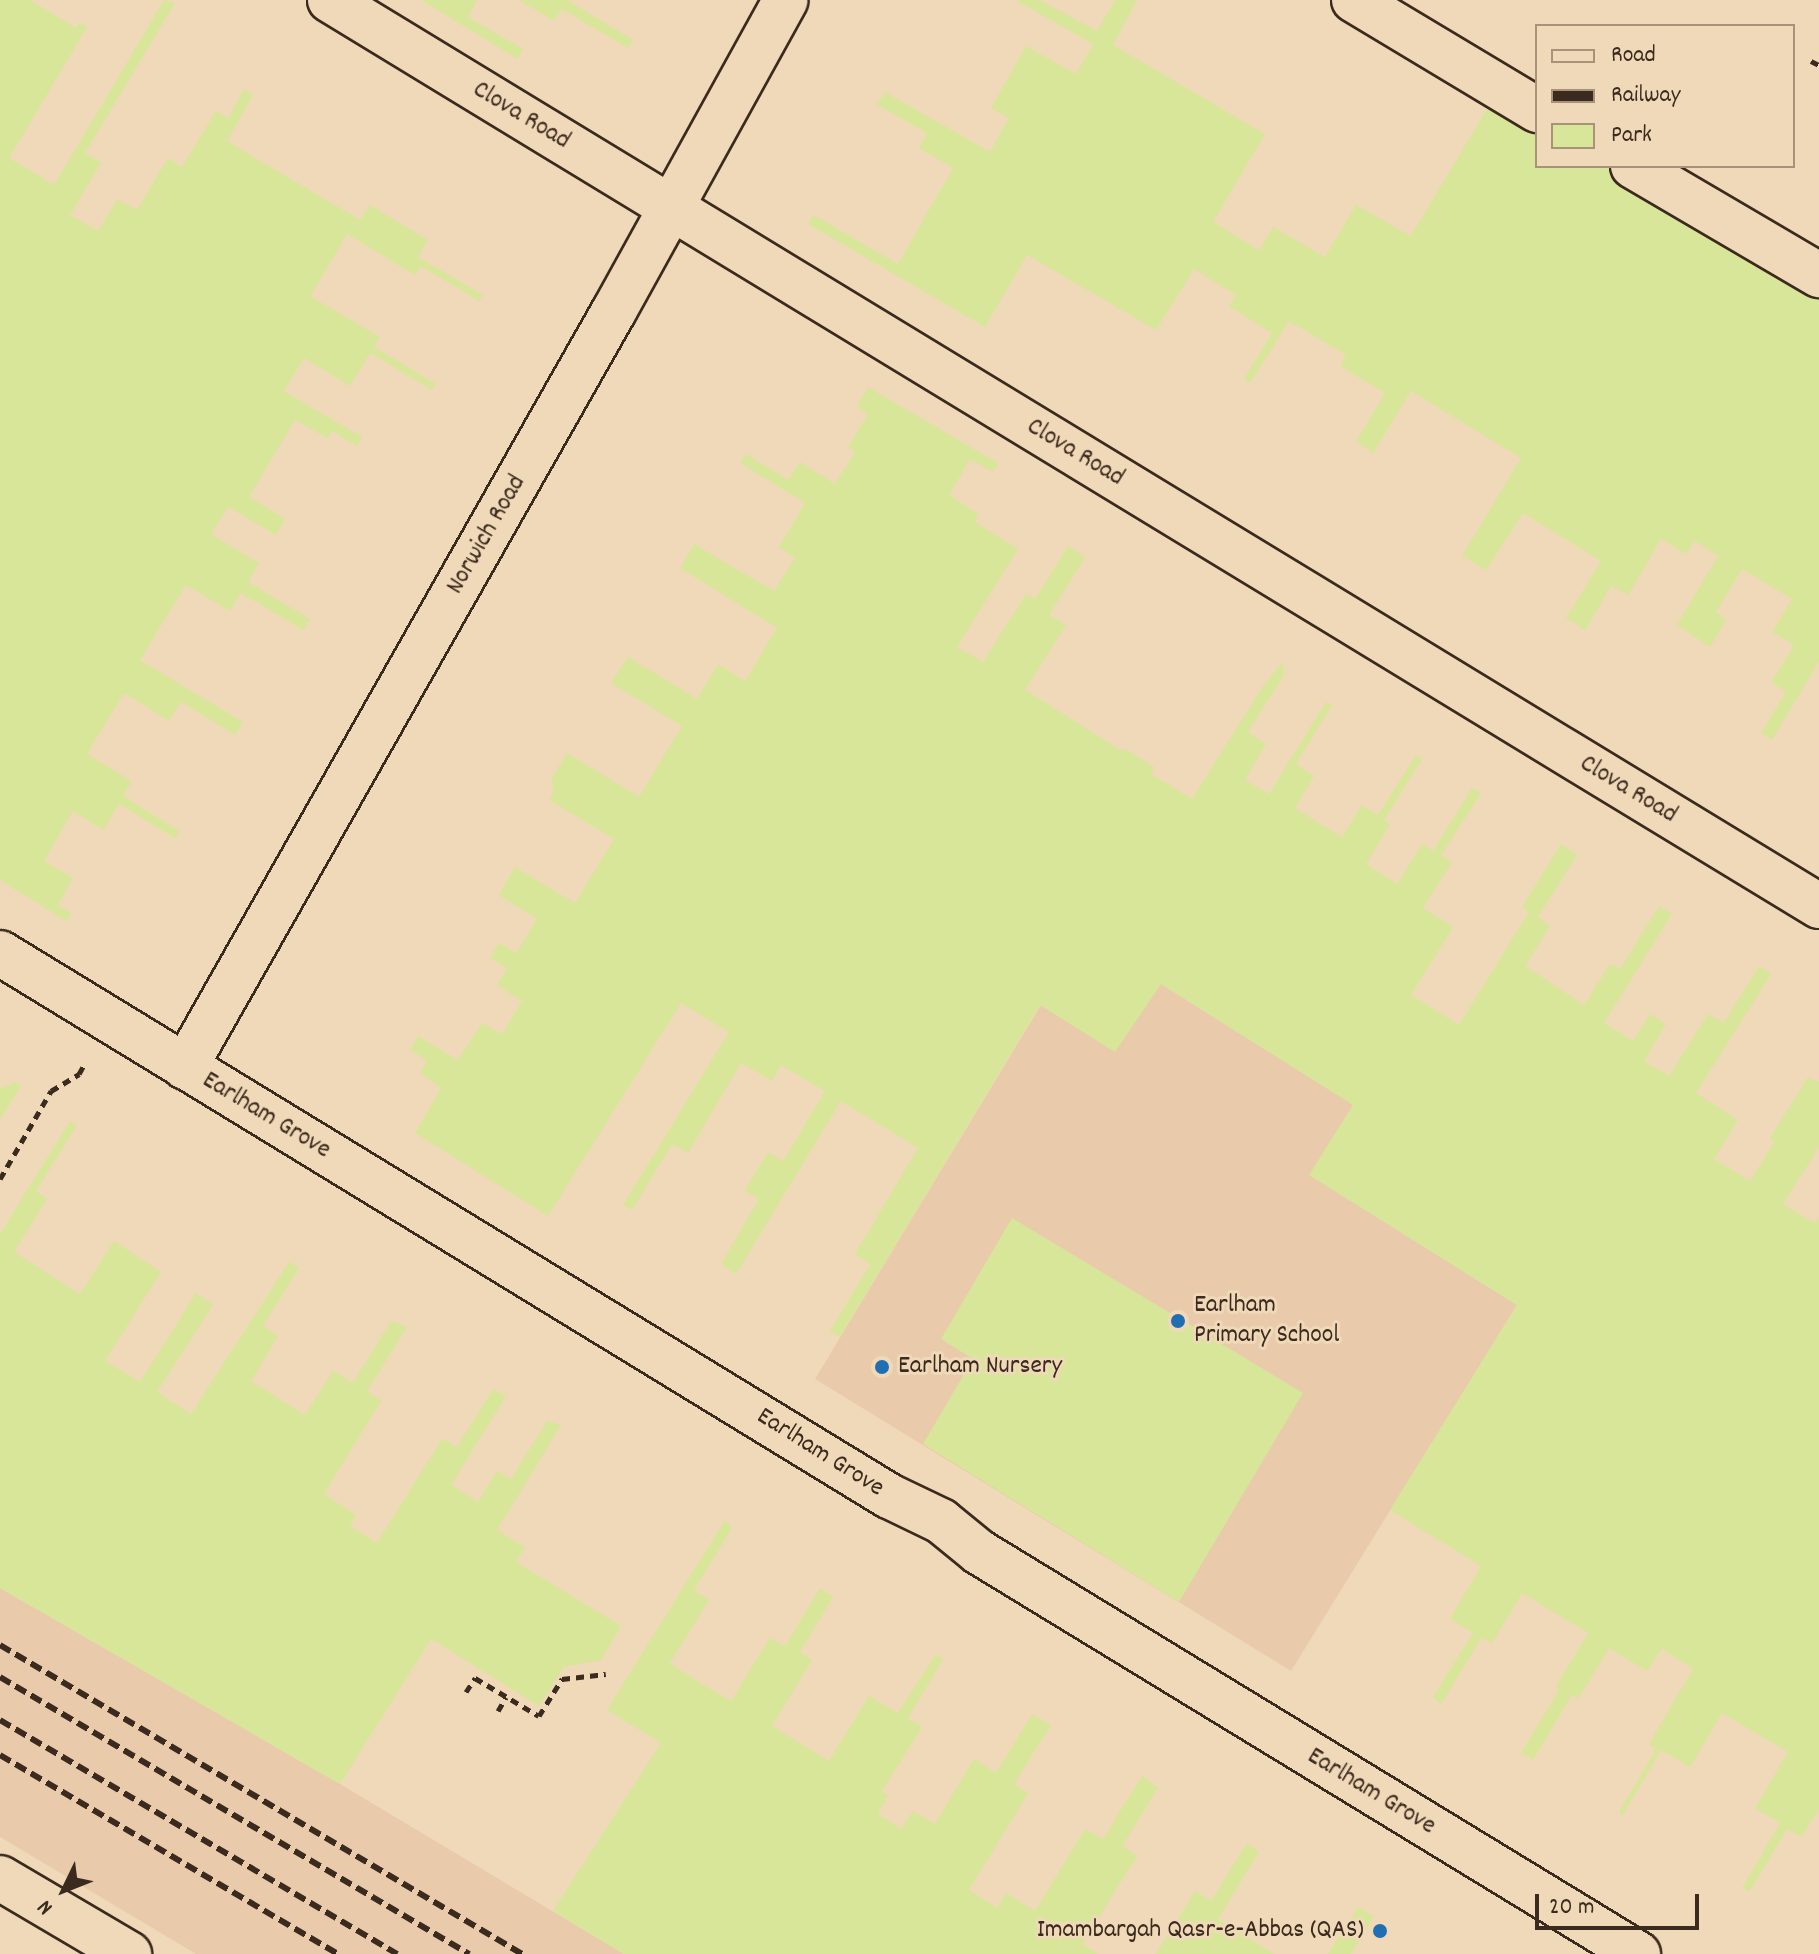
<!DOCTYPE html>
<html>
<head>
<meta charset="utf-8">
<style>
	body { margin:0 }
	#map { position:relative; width:1819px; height:1954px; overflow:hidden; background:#f0d9b8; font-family:Dekko,sans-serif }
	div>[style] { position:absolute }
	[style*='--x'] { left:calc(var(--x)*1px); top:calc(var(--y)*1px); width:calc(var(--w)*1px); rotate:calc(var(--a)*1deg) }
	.built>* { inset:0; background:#e9cbab }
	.green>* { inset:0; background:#d7e699 }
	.path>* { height:5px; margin-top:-2.5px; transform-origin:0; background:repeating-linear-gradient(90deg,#3b2a1e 0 8px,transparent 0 14px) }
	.roads { filter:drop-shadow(2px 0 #3b2a1e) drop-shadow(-2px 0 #3b2a1e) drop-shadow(0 2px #3b2a1e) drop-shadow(0 -2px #3b2a1e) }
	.minor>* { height:44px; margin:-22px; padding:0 22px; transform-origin:22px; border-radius:22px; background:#f0d9b8 }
	.rail>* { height:6px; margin-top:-3px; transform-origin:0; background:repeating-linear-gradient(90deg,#3b2a1e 0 12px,transparent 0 18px) }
	.dots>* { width:22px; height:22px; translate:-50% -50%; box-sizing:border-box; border:4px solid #f0d9b8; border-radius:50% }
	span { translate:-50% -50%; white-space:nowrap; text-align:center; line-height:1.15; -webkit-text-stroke:6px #f0d9b8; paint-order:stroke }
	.street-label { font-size:26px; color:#3b2a1e }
	.poi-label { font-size:26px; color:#3b2a1e }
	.left { translate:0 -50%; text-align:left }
	.right { translate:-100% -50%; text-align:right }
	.legend { position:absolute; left:1535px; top:24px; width:260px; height:144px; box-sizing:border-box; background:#f0d9b8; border:2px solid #a8937a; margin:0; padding:10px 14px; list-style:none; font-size:24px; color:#3b2a1e }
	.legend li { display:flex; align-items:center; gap:16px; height:40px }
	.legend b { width:40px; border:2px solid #a8937a }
	.north { position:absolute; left:24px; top:1850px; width:80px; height:80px; -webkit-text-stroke:6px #f0d9b8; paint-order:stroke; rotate:227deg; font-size:22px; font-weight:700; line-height:32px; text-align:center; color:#3b2a1e }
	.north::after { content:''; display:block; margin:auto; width:28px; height:36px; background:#3b2a1e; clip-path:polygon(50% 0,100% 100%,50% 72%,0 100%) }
	.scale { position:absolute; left:1535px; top:1894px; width:164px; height:36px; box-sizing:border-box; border:4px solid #3b2a1e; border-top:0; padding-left:10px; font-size:24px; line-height:28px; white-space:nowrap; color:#3b2a1e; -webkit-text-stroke:6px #f0d9b8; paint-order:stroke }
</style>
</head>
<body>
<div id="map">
	<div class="built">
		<i style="clip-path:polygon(1161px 984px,1354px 1105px,1310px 1175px,1517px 1305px,1291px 1671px,815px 1379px,1041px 1005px)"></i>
		<i style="clip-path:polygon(0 1588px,340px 1784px,624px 1954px,196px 1954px,0 1837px)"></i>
	</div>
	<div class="green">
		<i style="clip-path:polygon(0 0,30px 0,76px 28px,80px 22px,87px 27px,9px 158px,54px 185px,164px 0,175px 3px,85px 153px,101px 163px,70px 215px,98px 231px,117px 199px,137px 210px,168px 158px,182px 167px,216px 111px,228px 118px,244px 89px,253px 95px,227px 141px,360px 220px,370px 205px,428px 240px,418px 257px,483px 295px,479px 301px,421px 266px,415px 275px,347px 234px,310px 296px,380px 337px,374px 347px,436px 384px,432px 390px,370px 353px,350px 386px,304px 358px,284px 391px,362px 437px,357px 446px,332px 431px,327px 438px,295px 420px,249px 497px,285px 519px,276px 535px,228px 507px,211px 534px,259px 563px,248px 582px,310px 619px,303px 630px,241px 593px,230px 611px,186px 585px,140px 660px,243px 722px,235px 735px,181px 702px,169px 721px,124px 693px,87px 754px,132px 781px,123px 796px,179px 831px,175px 838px,119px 804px,103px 830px,73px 811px,44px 861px,73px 878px,58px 905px,71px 913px,66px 921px,0 880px)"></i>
		<i style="clip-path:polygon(421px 0,477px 0,468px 17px,523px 49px,518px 59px)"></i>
		<i style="clip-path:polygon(519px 0,567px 0,633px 40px,628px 48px,562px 9px,554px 21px)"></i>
		<i style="clip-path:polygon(1015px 0,1040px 0,1097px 31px,1115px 0,1137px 0,1113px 45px,1265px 134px,1213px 222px,1259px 250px,1273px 227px,1325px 257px,1356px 205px,1411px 236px,1493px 99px,1537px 125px,1537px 166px,1609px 166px,1819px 288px,1819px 661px,1772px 740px,1761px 733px,1786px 692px,1771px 682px,1794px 645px,1772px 632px,1792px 599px,1742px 569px,1716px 612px,1726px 620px,1710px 647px,1677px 625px,1718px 556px,1695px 541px,1686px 554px,1661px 539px,1628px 595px,1611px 586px,1585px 630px,1566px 618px,1601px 561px,1523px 513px,1486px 570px,1462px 556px,1521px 458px,1411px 391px,1373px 453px,1356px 442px,1385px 393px,1340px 366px,1346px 355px,1289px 321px,1250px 383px,1244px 379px,1272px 333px,1229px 306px,1236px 295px,1194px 269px,1156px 330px,1027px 255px,985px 327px,808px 224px,814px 215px,898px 264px,953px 168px,919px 148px,927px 133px,877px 105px,885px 92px,990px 152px,1009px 118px,991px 108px,1026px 46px,1076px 74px,1093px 44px)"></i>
		<i style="clip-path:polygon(868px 387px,998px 463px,993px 472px,970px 459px,949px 495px,978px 514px,975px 522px,1018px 549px,957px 647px,983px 662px,1026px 594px,1035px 599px,1068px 546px,1085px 557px,1049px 615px,1066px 625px,1025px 690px,1122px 751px,1124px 748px,1154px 767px,1151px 774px,1192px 799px,1263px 686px,1283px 662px,1284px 675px,1248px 732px,1266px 744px,1245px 780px,1269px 794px,1326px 702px,1332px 705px,1296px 764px,1314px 776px,1295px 808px,1342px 837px,1362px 805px,1378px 815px,1416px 755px,1422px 759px,1384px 820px,1390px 824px,1366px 864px,1397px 884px,1422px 844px,1433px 851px,1472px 788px,1481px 793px,1441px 855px,1452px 862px,1423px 908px,1453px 927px,1411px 995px,1459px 1025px,1529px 912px,1522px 907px,1561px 844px,1577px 855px,1538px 917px,1550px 926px,1525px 966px,1584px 1005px,1610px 964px,1620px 969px,1659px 906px,1672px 914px,1604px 1023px,1633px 1041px,1650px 1014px,1666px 1024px,1644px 1061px,1669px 1076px,1708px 1014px,1724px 1023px,1759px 966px,1771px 974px,1696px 1093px,1738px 1120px,1714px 1159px,1750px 1181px,1774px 1142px,1770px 1138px,1808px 1077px,1817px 1082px,1819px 1080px,1819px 1147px,1783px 1204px,1814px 1223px,1819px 1216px,1819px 1808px,1802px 1837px,1787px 1829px,1749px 1892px,1742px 1888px,1780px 1823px,1755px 1808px,1788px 1752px,1722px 1713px,1690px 1767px,1661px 1750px,1622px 1816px,1619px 1812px,1656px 1749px,1649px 1744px,1693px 1669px,1662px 1649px,1647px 1671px,1609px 1648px,1578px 1699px,1572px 1695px,1533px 1760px,1521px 1753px,1559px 1690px,1556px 1686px,1588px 1633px,1522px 1593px,1492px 1643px,1481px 1638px,1441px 1704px,1433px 1697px,1473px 1633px,1450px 1619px,1481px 1566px,1390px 1510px,1517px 1305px,1309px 1175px,1353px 1105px,1161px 984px,1115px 1052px,1040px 1005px,840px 1337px,830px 1331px,870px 1264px,855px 1254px,918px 1148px,841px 1101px,736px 1274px,721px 1264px,759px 1199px,745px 1190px,768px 1152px,783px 1161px,825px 1091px,781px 1065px,772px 1081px,741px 1063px,688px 1153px,672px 1144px,632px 1210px,623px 1205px,729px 1032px,681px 1003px,548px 1216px,415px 1133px,441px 1088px,420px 1073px,427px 1060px,410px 1050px,418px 1036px,458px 1060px,482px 1023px,502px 1034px,522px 1001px,497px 985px,507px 968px,490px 958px,499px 943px,516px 953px,537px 919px,499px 895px,515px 867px,575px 903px,614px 839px,549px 800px,554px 791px,551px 779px,567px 753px,639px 797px,682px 726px,611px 683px,628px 657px,697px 699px,718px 664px,745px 681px,777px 628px,680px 568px,694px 544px,774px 591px,795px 558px,779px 547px,805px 503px,740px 463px,746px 454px,788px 480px,800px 462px,835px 484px,855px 452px,848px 447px,868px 414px,857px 406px)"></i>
		<i style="clip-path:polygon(15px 1082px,21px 1086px,0 1120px,0 1088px)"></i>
		<i style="clip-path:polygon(70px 1121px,77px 1125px,36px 1191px,47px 1199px,14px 1252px,80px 1294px,114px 1241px,161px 1272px,105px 1361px,140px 1382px,196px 1293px,213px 1305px,157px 1392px,191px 1414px,289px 1262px,299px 1268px,263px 1326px,278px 1336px,251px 1381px,305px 1415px,333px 1371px,353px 1383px,391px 1321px,407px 1327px,367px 1391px,381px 1401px,324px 1494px,356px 1515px,350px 1526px,377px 1543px,442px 1439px,457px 1447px,493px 1389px,506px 1396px,451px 1485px,478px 1502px,497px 1471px,511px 1479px,547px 1421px,561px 1425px,497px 1530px,525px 1547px,516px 1562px,621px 1626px,601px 1660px,564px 1667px,539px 1706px,431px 1639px,340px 1784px,0 1588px,0 1234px)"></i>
		<i style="clip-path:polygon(1012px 1218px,1303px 1393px,1179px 1602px,923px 1444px,973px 1359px,941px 1339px)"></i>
		<i style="clip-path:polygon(725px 1520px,732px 1528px,694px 1590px,709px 1600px,670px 1663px,698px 1682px,731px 1701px,770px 1638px,785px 1646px,820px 1588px,833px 1597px,800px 1652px,812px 1660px,772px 1726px,829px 1761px,869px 1696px,898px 1713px,936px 1654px,943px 1659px,908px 1718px,922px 1727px,882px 1791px,888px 1795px,878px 1814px,901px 1829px,913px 1811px,935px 1824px,974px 1759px,996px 1773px,1032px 1714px,1051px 1725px,1014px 1784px,1028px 1793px,969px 1890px,997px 1908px,1006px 1893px,1035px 1911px,1085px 1829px,1103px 1839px,1142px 1776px,1158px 1788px,1122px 1846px,1137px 1856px,1082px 1944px,1098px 1954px,624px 1954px,553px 1911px,661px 1743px,607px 1710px)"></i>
		<i style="clip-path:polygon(1247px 1843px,1259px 1852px,1218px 1919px,1274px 1954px,1156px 1954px,1195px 1891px,1211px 1901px)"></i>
		<i style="clip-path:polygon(1358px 1907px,1374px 1917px,1351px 1954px,1328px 1954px)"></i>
	</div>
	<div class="path">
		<i style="--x:1811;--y:61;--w:9;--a:27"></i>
		<i style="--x:0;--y:1179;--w:102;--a:-59.9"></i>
		<i style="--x:51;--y:1091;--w:33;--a:-31"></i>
		<i style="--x:79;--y:1074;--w:13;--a:-61"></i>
		<i style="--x:466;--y:1692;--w:17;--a:-57"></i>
		<i style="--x:475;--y:1678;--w:74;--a:30.7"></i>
		<i style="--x:539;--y:1716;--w:44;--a:-58.1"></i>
		<i style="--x:562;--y:1679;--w:44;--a:-6.5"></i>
		<i style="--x:498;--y:1711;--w:16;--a:-60"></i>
	</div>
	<div class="roads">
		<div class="minor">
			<i style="--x:330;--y:0;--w:1743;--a:31.32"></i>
			<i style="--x:1354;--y:0;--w:214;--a:31"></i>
			<i style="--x:1633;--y:166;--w:216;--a:30.4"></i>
			<i style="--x:0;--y:953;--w:1042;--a:31.42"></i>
			<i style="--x:889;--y:1496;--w:58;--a:25.7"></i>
			<i style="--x:941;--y:1521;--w:49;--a:39.2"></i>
			<i style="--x:979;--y:1552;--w:772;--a:31.38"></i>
			<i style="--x:185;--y:1067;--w:869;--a:-60.43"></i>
			<i style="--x:614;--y:311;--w:355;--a:-61.1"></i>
			<i style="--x:0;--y:1878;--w:150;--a:30.5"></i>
		</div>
	</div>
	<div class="rail">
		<i style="--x:0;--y:1645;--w:607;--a:30.62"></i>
		<i style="--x:0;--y:1677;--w:545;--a:30.57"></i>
		<i style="--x:0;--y:1720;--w:461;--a:30.5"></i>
		<i style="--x:0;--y:1755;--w:392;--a:30.5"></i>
	</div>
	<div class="dots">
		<i style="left:1178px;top:1321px;background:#1f6fb2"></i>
		<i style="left:882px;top:1367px;background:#1f6fb2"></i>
		<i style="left:1380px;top:1931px;background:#1f6fb2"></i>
	</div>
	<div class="street-label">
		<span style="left:521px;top:116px;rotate:31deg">Clova Road</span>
		<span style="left:1075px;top:453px;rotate:31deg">Clova Road</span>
		<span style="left:487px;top:535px;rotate:-60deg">Norwich Road</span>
		<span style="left:1628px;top:790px;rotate:31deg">Clova Road</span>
		<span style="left:266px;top:1116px;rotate:31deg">Earlham Grove</span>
		<span style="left:820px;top:1453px;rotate:32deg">Earlham Grove</span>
		<span style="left:1371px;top:1792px;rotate:31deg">Earlham Grove</span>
	</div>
	<div class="poi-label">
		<span class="left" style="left:1194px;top:1321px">Earlham<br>Primary School</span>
		<span class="left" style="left:898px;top:1367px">Earlham Nursery</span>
		<span class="right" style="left:1364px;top:1931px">Imambargah Qasr-e-Abbas (QAS)</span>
	</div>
	<ul class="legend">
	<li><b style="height:10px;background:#f0d9b8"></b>Road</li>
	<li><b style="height:10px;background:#3b2a1e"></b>Railway</li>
	<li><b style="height:22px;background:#d7e699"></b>Park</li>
	</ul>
	<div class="north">N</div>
	<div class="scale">20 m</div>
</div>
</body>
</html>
